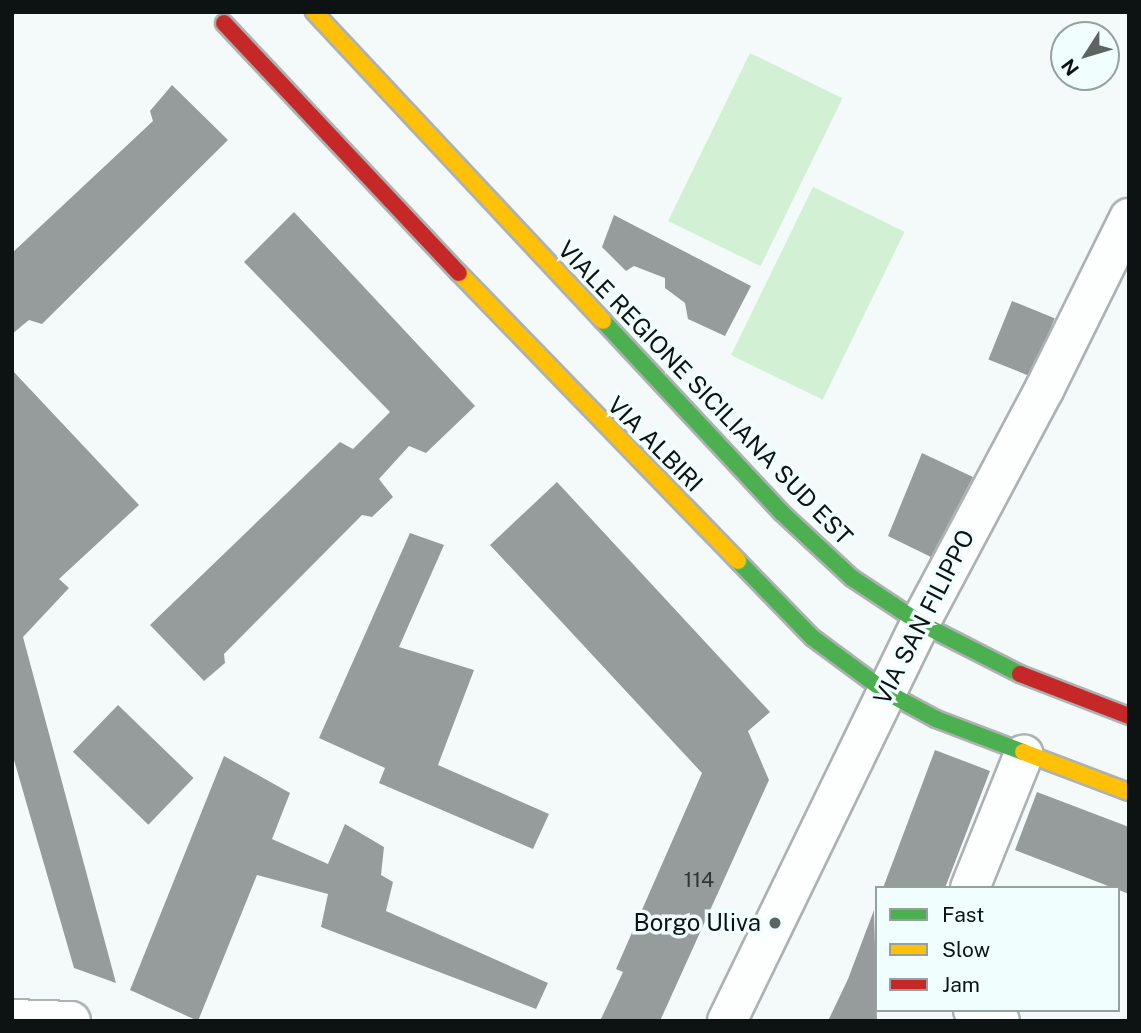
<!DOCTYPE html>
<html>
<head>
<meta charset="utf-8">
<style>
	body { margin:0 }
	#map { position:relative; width:1141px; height:1033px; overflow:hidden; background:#f4fafa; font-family:"Public Sans",sans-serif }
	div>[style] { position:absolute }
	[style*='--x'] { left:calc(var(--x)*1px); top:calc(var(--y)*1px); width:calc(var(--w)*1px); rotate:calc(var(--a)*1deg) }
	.green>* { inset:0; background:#d2f1d4; transform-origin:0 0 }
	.building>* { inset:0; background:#969b9b; transform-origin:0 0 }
	.roads { filter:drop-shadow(2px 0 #acb1b2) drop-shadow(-2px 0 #acb1b2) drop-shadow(0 2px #acb1b2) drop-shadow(0 -2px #acb1b2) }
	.street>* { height:38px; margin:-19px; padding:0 19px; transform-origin:19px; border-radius:19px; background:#fdfefe }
	.fast>* { height:16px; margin:-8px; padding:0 8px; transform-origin:8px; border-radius:8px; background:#4caf50 }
	.slow>* { height:16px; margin:-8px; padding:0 8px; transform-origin:8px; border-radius:8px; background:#ffc107 }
	.jam>* { height:16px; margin:-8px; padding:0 8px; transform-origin:8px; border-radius:8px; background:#c62828 }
	.dots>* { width:19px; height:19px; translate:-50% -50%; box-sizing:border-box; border:4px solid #f0fefe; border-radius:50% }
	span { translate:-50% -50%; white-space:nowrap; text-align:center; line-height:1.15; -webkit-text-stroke:7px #f0fefe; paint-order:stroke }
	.number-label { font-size:21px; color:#2f3435 }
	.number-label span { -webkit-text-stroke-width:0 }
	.street-label { font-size:24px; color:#0d1213 }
	.poi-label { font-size:24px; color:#0d1213 }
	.right { translate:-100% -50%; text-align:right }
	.frame { position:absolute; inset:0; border:14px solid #0d1213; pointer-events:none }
	.legend { position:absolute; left:875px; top:886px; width:245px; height:126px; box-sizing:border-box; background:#f0fefe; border:2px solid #95a0a0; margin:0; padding:9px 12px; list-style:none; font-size:21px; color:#0d1213 }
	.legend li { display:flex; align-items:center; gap:14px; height:35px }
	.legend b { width:35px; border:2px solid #95a0a0 }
	.north { position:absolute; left:1050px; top:21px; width:70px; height:70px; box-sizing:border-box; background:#f0fefe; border:2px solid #95a0a0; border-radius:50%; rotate:233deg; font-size:19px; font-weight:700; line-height:28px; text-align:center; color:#0d1213 }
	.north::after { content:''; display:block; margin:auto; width:24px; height:32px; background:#5e6364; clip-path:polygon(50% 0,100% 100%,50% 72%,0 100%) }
</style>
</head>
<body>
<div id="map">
	<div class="green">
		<i style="left:750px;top:53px;width:103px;height:187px;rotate:26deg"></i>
		<i style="left:813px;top:187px;width:102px;height:187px;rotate:26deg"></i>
	</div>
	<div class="building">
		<i style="clip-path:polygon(172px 85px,228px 140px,42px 324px,29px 320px,12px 334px,12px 253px,153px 121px,150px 111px)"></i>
		<i style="clip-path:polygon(294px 212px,475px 406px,426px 453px,409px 446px,379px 479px,393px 497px,372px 517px,362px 515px,224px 654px,225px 663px,204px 681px,150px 625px,340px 442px,353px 449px,390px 412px,244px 262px)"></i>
		<i style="clip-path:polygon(614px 215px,751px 286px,725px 336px,688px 319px,685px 303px,665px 288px,665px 278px,634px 266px,626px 271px,602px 247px)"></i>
		<i style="left:1012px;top:301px;width:46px;height:63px;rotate:22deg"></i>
		<i style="clip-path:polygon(12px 370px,139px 505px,59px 579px,69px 588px,23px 637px,116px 983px,74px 968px,12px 753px)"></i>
		<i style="clip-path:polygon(922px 453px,973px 477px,931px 557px,888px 536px)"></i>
		<i style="clip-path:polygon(557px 482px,770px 712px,748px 731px,769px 780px,660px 1021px,600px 1021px,623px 972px,616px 969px,702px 773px,490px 545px)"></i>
		<i style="clip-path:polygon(410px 533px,444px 545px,399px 647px,474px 670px,438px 765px,549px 814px,533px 849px,379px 783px,385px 768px,319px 738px)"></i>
		<i style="left:118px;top:705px;width:105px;height:65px;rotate:44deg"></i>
		<i style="clip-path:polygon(935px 750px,990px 771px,945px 888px,883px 888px)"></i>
		<i style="clip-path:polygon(224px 756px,290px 793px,272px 839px,328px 864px,345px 824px,384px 847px,381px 875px,393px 882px,386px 911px,548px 983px,536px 1009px,321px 927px,328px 894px,257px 875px,198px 1021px,130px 990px)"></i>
		<i style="clip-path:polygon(1037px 792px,1129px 827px,1129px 894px,1015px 850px)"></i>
		<i style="clip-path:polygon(874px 910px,877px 1021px,828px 1021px,848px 979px)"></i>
	</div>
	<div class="roads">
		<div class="street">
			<i style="--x:970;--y:888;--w:144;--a:-68.1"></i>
			<i style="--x:973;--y:1010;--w:29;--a:22"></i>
			<i style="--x:12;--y:1019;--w:59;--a:1.9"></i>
			<i style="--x:727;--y:1021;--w:442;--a:-64.1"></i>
			<i style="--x:920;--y:623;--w:264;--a:-62"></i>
			<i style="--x:1044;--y:390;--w:192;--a:-63.7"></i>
		</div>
		<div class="fast">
			<i style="--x:603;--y:321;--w:261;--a:47"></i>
			<i style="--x:781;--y:512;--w:97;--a:42.9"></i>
			<i style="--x:852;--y:578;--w:82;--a:33.5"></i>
			<i style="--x:920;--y:623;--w:112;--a:27"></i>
			<i style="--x:738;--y:561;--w:107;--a:45.8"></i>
			<i style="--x:813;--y:638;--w:91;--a:36.5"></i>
			<i style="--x:886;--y:692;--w:57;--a:28.4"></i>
			<i style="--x:936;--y:719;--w:93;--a:20.8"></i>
		</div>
		<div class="slow">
			<i style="--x:314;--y:12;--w:423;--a:46.9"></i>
			<i style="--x:459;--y:273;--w:401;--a:45.9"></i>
			<i style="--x:1023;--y:752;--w:113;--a:20.7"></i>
		</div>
		<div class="jam">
			<i style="--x:224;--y:23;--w:343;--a:46.8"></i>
			<i style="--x:1020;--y:674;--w:117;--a:21.1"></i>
		</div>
	</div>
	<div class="dots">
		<i style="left:775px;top:923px;background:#5e6364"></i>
	</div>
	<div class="number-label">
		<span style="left:699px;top:880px">114</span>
	</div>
	<div class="street-label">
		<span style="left:705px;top:393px;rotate:46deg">VIALE REGIONE SICILIANA SUD EST</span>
		<span style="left:655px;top:444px;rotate:45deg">VIA ALBIRI</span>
		<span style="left:924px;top:617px;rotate:-63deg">VIA SAN FILIPPO</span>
	</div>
	<div class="poi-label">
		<span class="right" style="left:761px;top:923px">Borgo Uliva</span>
	</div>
	<div class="frame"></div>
	<ul class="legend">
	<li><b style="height:9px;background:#4caf50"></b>Fast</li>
	<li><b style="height:9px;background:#ffc107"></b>Slow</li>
	<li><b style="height:9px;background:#c62828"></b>Jam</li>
	</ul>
	<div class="north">N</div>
</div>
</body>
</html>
